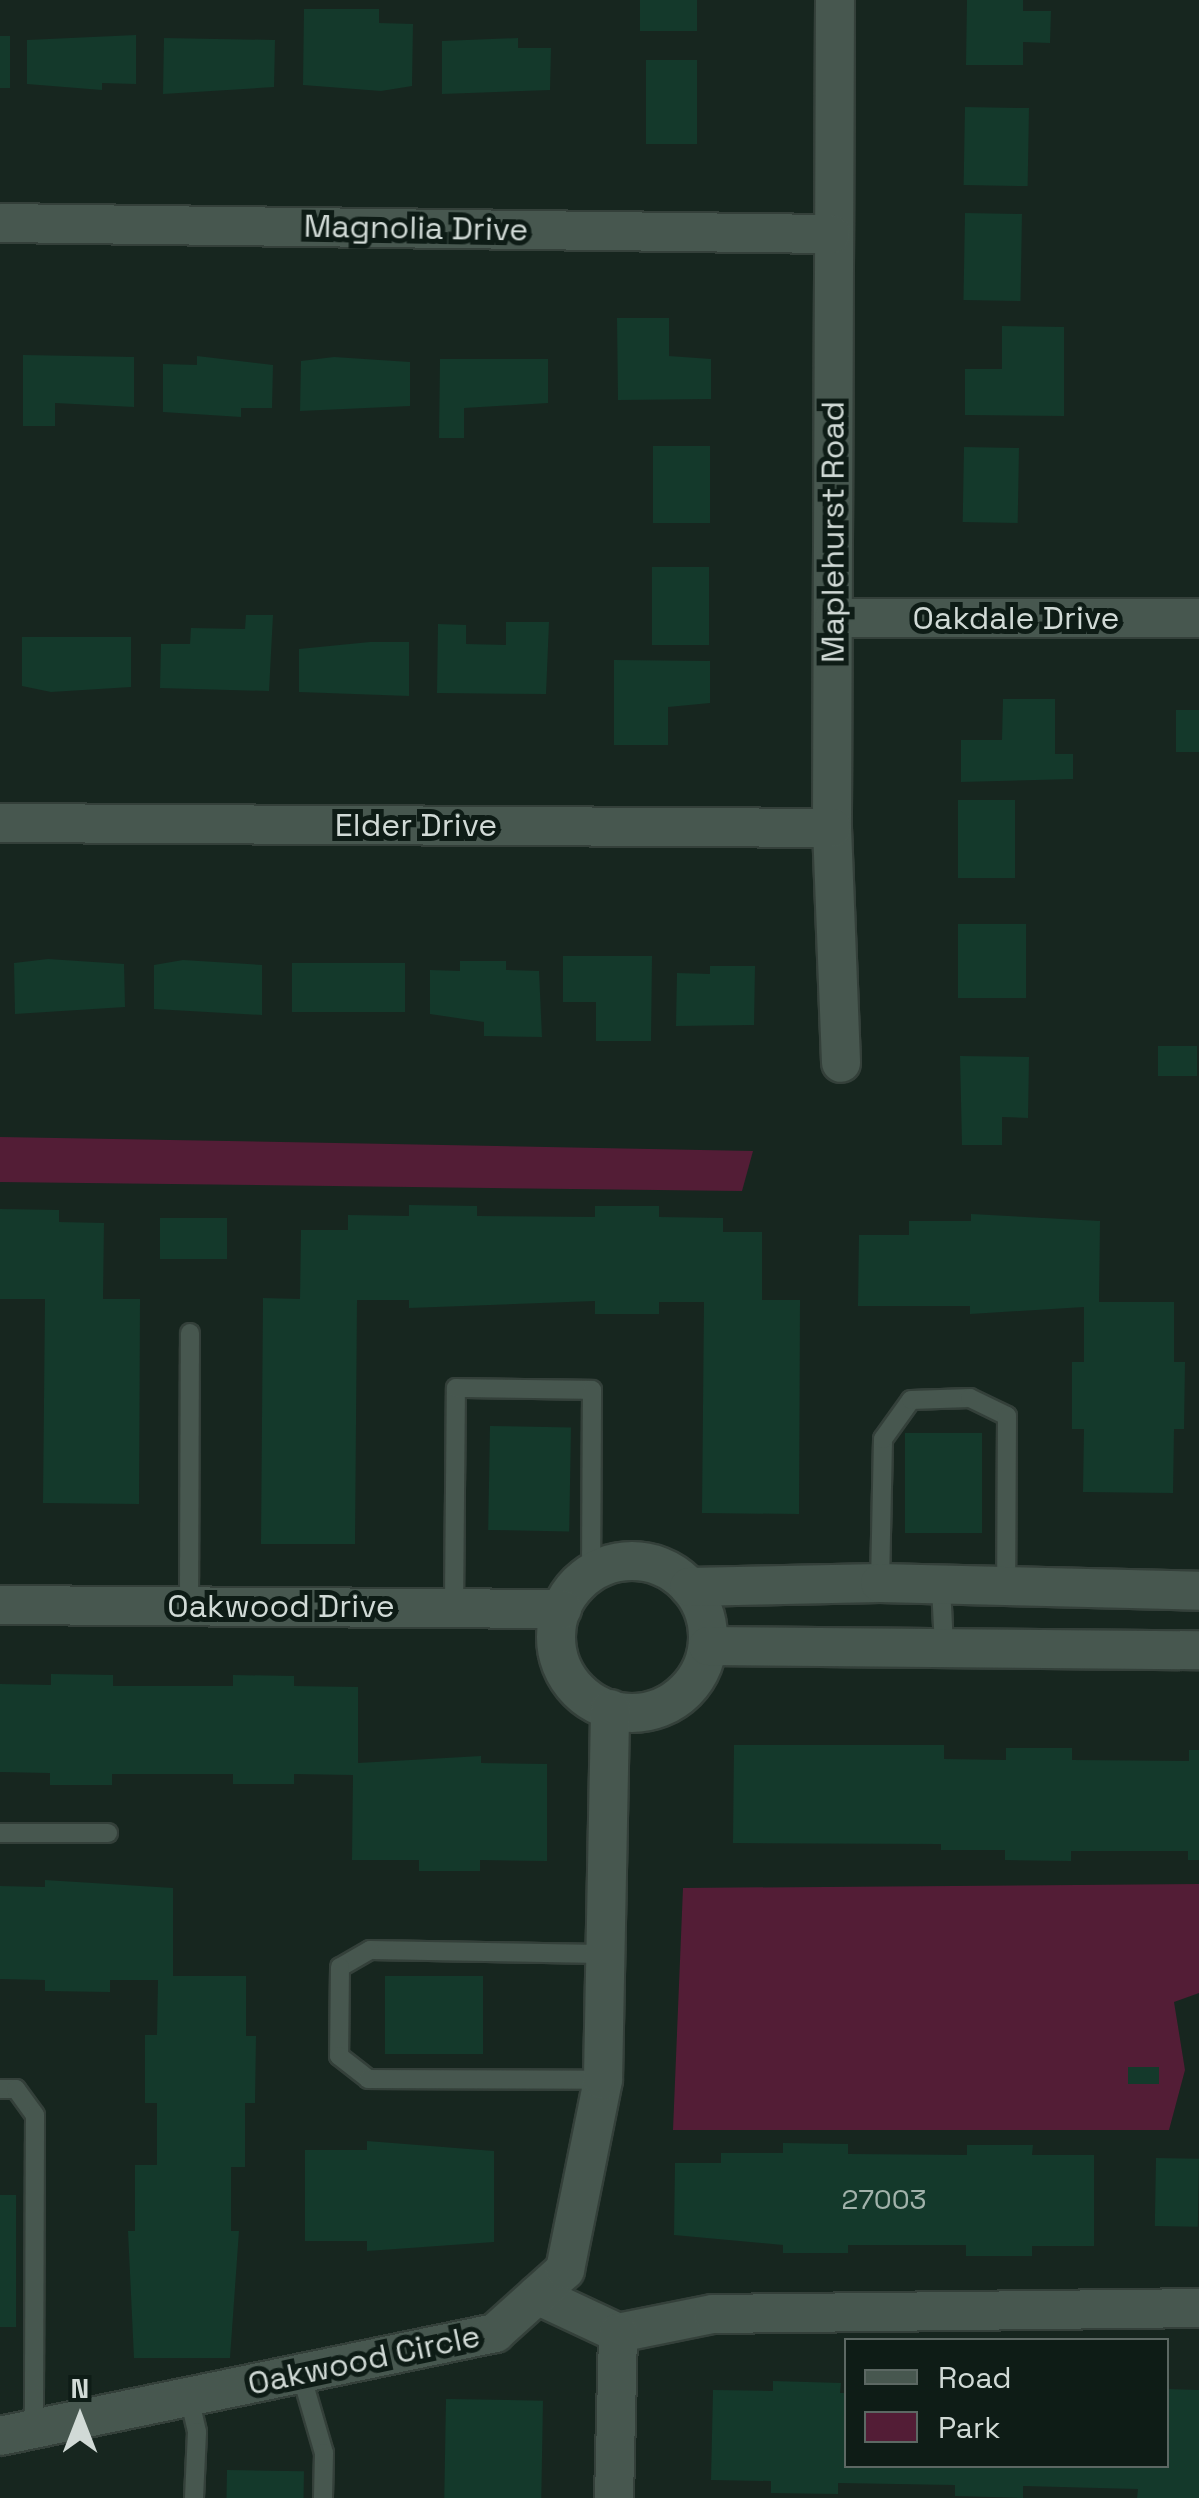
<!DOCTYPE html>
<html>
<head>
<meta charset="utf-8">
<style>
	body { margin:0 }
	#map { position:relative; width:1199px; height:2498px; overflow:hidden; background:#17261f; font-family:"Space Grotesk",sans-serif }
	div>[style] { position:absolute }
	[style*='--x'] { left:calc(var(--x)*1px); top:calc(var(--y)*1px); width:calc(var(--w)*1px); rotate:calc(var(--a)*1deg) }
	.green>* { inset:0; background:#531d36 }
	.building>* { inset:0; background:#14392b; transform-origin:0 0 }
	.roads { filter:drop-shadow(2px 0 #34403a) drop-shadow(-2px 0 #34403a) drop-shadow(0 2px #34403a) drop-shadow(0 -2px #34403a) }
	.service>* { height:18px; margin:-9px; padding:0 9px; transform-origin:9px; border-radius:9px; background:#47574f }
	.minor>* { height:38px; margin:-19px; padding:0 19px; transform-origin:19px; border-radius:19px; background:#47574f }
	.minor>.ring { margin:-19px; padding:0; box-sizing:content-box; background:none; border:38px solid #47574f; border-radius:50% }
	span { translate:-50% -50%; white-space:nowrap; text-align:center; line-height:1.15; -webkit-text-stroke:10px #0e1c16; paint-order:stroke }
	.number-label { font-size:28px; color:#a2b2ab }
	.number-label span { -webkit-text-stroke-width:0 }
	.street-label { font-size:32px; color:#d1dad6 }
	.legend { position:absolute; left:844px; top:2338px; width:325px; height:130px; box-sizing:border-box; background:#0e1c16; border:2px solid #5c6863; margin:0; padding:12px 18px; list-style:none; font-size:30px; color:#d1dad6 }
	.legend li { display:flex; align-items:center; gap:20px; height:50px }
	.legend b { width:50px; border:2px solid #5c6863 }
	.north { position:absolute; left:30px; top:2368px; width:100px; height:100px; -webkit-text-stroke:8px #0e1c16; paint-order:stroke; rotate:0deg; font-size:28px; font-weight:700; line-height:40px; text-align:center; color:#d1dad6 }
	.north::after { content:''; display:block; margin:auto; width:35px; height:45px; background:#d1dad6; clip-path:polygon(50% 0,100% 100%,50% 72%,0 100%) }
</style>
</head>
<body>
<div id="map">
	<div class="green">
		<i style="clip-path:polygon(0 1137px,391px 1144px,753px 1151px,742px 1191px,0 1182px)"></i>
		<i style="clip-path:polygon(1199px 1884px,1199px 1993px,1174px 2002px,1185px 2070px,1169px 2130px,673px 2130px,683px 1888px)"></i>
	</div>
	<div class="building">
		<i style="left:640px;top:0;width:57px;height:31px"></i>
		<i style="clip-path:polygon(967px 0,1023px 0,1023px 11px,1051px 11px,1050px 43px,1023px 42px,1023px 65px,966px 65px)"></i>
		<i style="clip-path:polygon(304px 9px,379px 9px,379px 23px,413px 24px,412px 86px,381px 91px,303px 85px)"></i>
		<i style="clip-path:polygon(136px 35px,136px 84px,102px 83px,102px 90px,27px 84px,27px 40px)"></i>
		<i style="left:0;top:36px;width:10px;height:52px"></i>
		<i style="clip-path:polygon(164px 38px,275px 40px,274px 87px,163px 94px)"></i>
		<i style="clip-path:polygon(518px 38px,518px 48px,551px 48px,550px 90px,442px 94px,442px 41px)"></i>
		<i style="left:646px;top:60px;width:51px;height:84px"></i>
		<i style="left:965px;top:107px;width:64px;height:78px;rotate:1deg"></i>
		<i style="left:965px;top:213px;width:57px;height:87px;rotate:1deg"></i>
		<i style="clip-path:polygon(617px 318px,669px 318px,669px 356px,711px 359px,711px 399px,618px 400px)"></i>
		<i style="clip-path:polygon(1002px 326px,1064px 327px,1064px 416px,965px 415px,965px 369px,1002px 369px)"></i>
		<i style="clip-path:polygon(23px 355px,134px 357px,134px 407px,55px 403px,55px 426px,23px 426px)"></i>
		<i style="clip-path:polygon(197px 356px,273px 365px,272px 408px,241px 408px,241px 417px,163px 412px,163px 364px,197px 365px)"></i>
		<i style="clip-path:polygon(334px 357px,410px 362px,410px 406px,300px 411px,301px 361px)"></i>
		<i style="clip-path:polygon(440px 359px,548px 359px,548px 403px,464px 408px,464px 438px,439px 438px)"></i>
		<i style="left:653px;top:446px;width:57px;height:77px"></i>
		<i style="left:964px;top:447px;width:55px;height:75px;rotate:1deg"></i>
		<i style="left:652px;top:567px;width:57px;height:78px"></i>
		<i style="clip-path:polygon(246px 615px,273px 615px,269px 691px,160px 688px,161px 644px,190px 644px,191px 628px,245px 629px)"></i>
		<i style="clip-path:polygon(506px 622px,549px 622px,546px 694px,437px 693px,438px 624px,466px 625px,466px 644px,506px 645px)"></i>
		<i style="clip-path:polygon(22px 637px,131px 637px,131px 687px,51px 692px,22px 686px)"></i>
		<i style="clip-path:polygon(370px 642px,409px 642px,409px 696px,299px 692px,299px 649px)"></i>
		<i style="clip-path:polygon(614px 660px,710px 661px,710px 703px,668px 707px,668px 745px,614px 745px)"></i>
		<i style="clip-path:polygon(1003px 699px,1055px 699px,1055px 754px,1073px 754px,1073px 779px,961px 782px,961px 740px,1002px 740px)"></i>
		<i style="left:1176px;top:710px;width:23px;height:42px"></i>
		<i style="left:958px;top:800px;width:57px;height:78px"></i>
		<i style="left:958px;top:924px;width:68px;height:74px"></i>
		<i style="clip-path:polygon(563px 956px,652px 956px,651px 1041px,596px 1041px,596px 1002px,563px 1002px)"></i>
		<i style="clip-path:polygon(48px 959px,124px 964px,125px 1007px,15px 1014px,14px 963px)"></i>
		<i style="clip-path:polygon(183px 960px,262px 965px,262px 1015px,154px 1009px,154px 965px)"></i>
		<i style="clip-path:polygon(460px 961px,506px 961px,506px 970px,539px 971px,542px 1037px,484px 1036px,484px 1022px,430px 1014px,430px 970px,460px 971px)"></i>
		<i style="left:292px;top:963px;width:113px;height:49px"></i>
		<i style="clip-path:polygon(710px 966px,755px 966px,754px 1025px,676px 1026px,677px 973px,710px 974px)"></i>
		<i style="left:1158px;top:1046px;width:39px;height:30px"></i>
		<i style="clip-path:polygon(960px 1056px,1029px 1057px,1028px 1118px,1002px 1117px,1002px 1145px,962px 1145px)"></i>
		<i style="clip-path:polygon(409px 1205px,477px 1206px,477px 1216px,595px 1217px,595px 1206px,659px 1206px,659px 1217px,723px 1218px,723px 1232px,762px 1232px,762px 1300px,800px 1300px,799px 1514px,702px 1513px,704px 1302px,659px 1302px,659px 1314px,595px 1314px,595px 1301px,409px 1308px,409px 1300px,357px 1300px,355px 1544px,261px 1544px,263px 1298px,300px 1299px,301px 1230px,348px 1230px,348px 1215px,409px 1216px)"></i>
		<i style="clip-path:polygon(0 1209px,59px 1210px,59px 1222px,104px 1223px,103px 1299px,140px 1299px,139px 1504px,43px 1503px,45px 1299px,0 1299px)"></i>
		<i style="clip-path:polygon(971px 1214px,1100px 1221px,1099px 1302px,1174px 1302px,1174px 1362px,1185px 1362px,1184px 1429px,1174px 1429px,1173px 1493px,1083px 1492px,1084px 1429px,1072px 1429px,1072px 1362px,1084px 1362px,1084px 1307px,970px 1314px,970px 1306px,858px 1306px,859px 1235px,909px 1235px,909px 1221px,971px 1221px)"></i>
		<i style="left:160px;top:1218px;width:67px;height:41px"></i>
		<i style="left:490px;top:1426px;width:81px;height:104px;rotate:1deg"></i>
		<i style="left:905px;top:1433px;width:77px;height:100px"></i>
		<i style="clip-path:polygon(51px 1674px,113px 1675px,113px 1686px,233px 1686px,233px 1675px,294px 1676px,294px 1686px,358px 1687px,358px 1763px,481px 1756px,481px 1763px,547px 1764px,547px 1861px,480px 1860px,480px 1871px,419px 1871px,419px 1860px,352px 1860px,353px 1775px,294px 1774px,294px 1784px,233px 1784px,233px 1774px,112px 1774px,112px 1785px,50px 1785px,50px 1773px,0 1772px,0 1684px,51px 1685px)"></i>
		<i style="clip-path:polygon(734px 1745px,944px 1745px,944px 1759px,1006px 1760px,1006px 1748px,1072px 1748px,1072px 1760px,1189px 1761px,1189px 1750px,1199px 1750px,1199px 1860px,1188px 1860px,1188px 1851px,1071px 1851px,1071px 1861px,1005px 1860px,1005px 1850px,941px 1850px,941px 1844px,733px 1843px)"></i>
		<i style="clip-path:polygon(45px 1880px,173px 1888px,173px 1976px,246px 1976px,246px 2036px,256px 2036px,255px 2103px,245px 2103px,245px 2167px,231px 2167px,231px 2231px,239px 2231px,230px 2358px,134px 2358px,128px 2231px,135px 2231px,135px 2165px,157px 2165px,157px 2103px,145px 2103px,145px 2035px,157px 2035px,158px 1980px,110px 1980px,110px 1992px,45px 1991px,45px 1980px,0 1979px,0 1886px,45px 1887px)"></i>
		<i style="left:385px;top:1976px;width:98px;height:78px"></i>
		<i style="left:1128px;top:2067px;width:31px;height:17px"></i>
		<i style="clip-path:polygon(367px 2141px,494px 2151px,494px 2242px,367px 2251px,367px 2241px,305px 2241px,305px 2150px,367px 2150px)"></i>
		<i style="clip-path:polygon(783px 2143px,848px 2144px,848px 2154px,967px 2155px,967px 2145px,1033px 2145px,1032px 2155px,1094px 2155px,1094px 2246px,1032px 2246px,1032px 2256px,966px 2256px,966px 2245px,848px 2245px,848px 2253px,783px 2253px,783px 2245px,674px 2235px,675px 2163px,721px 2163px,721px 2153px,783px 2153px)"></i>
		<i style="left:1156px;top:2158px;width:43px;height:68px;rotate:1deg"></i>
		<i style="left:0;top:2195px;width:16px;height:132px"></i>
		<i style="clip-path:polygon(773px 2381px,841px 2383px,840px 2393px,846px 2393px,846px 2466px,1166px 2466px,1166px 2389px,1199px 2390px,1199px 2498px,1137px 2498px,1138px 2489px,1023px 2486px,1023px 2498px,955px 2496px,955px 2485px,838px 2483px,838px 2494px,771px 2493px,771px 2481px,711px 2480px,713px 2390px,773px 2391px)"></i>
		<i style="left:446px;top:2399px;width:97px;height:99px;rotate:1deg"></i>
		<i style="left:227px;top:2470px;width:77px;height:28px;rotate:1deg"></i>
	</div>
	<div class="roads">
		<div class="service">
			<i style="--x:880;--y:1583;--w:144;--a:-88.8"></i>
			<i style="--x:883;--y:1439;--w:48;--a:-54.3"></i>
			<i style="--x:911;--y:1400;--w:59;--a:-1.9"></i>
			<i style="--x:970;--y:1398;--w:41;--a:25.9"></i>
			<i style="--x:1007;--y:1416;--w:175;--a:90.3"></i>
			<i style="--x:941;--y:1587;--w:59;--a:87.1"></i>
			<i style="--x:189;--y:1606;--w:273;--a:-89.8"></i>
			<i style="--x:454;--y:1606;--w:218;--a:-89.5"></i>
			<i style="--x:456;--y:1388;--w:136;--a:0.8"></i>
			<i style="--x:592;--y:1390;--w:184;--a:90.3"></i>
			<i style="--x:0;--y:1833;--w:108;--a:0"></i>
			<i style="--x:601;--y:1954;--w:231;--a:-179"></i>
			<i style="--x:370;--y:1950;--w:34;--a:150"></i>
			<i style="--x:340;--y:1967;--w:89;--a:90.6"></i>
			<i style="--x:339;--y:2056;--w:37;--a:38"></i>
			<i style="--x:368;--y:2079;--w:235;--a:0.2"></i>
			<i style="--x:0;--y:2089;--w:16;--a:0"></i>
			<i style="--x:16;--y:2089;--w:32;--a:54"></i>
			<i style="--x:35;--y:2115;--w:314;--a:90.2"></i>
			<i style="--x:301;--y:2374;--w:82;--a:73.8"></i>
			<i style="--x:324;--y:2453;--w:45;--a:91.3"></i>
			<i style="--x:189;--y:2397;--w:36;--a:77"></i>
			<i style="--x:197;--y:2432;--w:66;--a:92.6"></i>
		</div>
		<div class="minor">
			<i style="--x:835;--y:0;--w:828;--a:90.21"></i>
			<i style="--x:832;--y:828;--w:235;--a:87.8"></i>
			<i style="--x:0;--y:223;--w:831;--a:0.76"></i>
			<i style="--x:834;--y:618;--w:365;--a:0"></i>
			<i style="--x:0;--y:823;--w:832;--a:0.34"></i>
			<i class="ring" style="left:556px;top:1561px;width:114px;height:114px"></i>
			<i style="--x:689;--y:1587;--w:191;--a:-1.2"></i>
			<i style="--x:880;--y:1583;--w:319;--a:1.4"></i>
			<i style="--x:0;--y:1605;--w:562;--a:0.41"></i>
			<i style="--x:708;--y:1646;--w:491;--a:0.5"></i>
			<i style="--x:537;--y:2295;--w:89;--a:25.1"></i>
			<i style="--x:618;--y:2333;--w:97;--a:-11.3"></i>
			<i style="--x:713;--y:2314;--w:486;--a:-0.7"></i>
			<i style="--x:0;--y:2436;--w:506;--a:-11.75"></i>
			<i style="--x:495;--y:2333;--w:94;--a:-42"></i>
			<i style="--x:565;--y:2270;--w:194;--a:-78.7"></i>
			<i style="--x:603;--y:2080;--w:371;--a:-88.9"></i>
			<i style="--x:614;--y:2498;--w:165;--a:-88.6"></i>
		</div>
	</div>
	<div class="number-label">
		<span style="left:884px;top:2199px">27003</span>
	</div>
	<div class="street-label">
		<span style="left:416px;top:228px;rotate:1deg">Magnolia Drive</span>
		<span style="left:833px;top:532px;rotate:-90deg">Maplehurst Road</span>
		<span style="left:1016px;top:618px">Oakdale Drive</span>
		<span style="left:416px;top:825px">Elder Drive</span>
		<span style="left:281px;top:1606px">Oakwood Drive</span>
		<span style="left:364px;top:2360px;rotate:-12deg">Oakwood Circle</span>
	</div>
	<ul class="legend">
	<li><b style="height:12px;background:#47574f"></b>Road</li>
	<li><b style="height:28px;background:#531d36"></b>Park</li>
	</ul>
	<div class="north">N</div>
</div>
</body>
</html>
